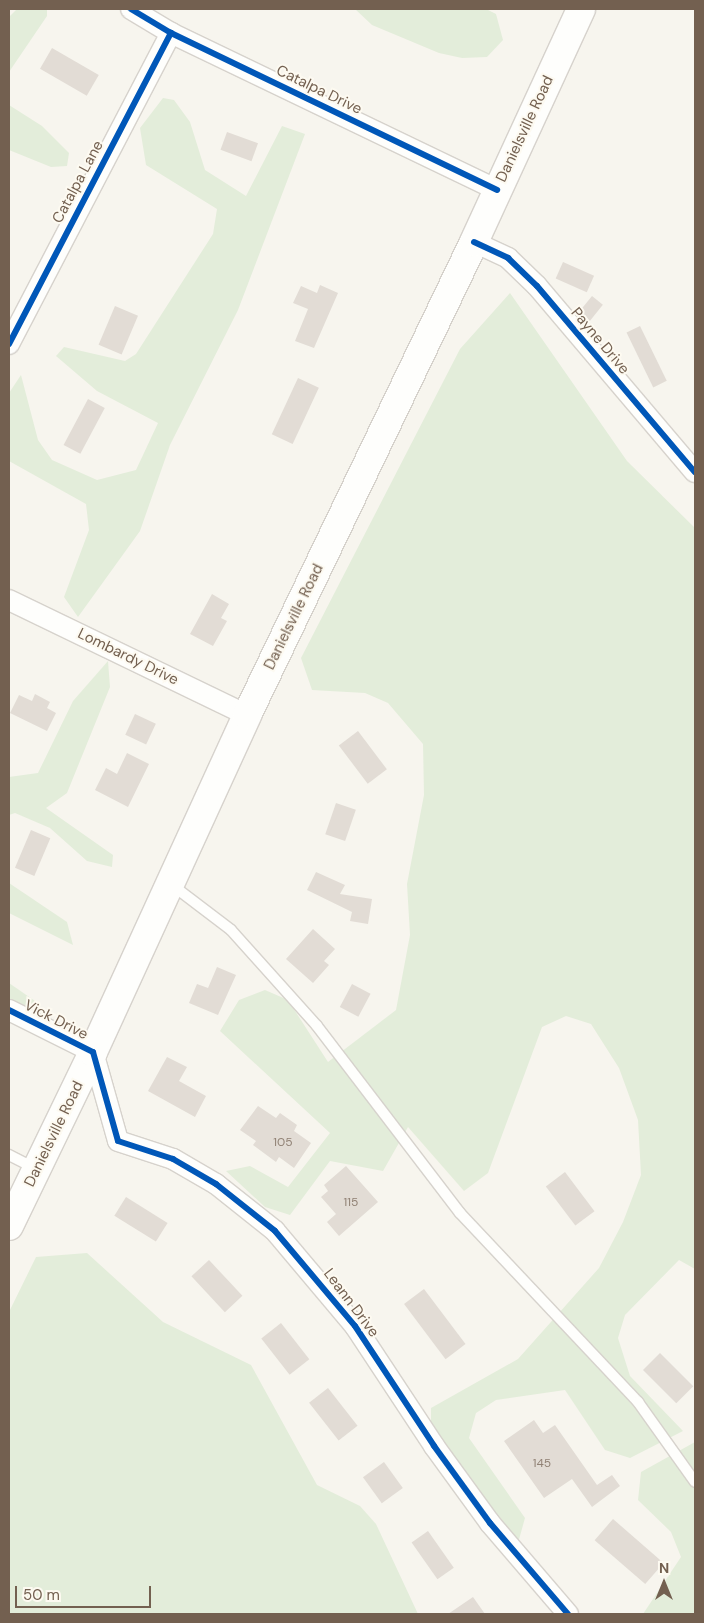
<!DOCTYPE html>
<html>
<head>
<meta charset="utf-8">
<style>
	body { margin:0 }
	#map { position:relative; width:704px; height:1623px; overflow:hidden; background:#f7f5ee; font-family:"DM Sans",sans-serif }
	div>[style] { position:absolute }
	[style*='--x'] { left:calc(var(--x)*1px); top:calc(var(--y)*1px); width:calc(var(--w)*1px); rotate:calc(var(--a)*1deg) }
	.green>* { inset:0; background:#e3edda }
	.building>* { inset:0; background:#e2dcd5; transform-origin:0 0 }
	.roads { filter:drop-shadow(1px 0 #d6d2cc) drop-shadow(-1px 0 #d6d2cc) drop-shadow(0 1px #d6d2cc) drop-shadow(0 -1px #d6d2cc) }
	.service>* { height:10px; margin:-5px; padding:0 5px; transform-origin:5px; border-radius:5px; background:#fefefc }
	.minor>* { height:20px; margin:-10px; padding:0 10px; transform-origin:10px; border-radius:10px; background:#fefefc }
	.secondary>* { height:28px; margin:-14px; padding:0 14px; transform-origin:14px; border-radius:14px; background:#fefefc }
	.cycleway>* { height:6px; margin:-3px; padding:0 3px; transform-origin:3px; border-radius:3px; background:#0057b8 }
	span { translate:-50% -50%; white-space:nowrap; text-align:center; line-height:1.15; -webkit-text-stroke:4px #fdfaf1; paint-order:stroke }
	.number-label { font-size:12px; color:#908174 }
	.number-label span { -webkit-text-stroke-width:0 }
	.street-label { font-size:15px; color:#736050 }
	.frame { position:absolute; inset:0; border:10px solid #736050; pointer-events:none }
	.north { position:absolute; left:639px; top:1558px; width:50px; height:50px; -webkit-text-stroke:4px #fdfaf1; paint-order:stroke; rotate:0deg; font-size:14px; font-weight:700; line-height:20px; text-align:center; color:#736050 }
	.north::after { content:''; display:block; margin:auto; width:18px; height:22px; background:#736050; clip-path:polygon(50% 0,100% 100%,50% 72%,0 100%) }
	.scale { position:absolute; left:15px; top:1586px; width:136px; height:22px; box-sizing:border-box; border:2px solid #736050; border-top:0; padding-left:6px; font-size:15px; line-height:18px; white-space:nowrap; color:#736050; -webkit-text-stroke:4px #fdfaf1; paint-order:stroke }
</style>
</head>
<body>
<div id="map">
	<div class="green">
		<i style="clip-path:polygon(17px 9px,47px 9px,47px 16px,9px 72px,9px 17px)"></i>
		<i style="clip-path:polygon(355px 9px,486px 9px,496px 14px,503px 40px,487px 57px,462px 58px,439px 53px,372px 25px)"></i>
		<i style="clip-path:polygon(163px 98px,174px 100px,190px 122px,205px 170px,246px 196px,282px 126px,305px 134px,238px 310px,170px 445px,140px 531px,78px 617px,64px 597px,89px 530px,86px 504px,9px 461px,9px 393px,21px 375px,38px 440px,52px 460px,97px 480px,136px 470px,158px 423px,97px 391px,56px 356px,64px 347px,125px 361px,136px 354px,213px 234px,217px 209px,146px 165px,140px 128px)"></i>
		<i style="clip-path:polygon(9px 105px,42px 126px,69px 153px,67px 166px,51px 167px,9px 150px)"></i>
		<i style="clip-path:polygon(510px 293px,627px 461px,695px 528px,695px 1269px,679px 1260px,625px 1315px,618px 1338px,630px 1376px,683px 1431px,630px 1458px,605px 1450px,565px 1390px,496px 1400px,476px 1413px,469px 1438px,525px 1518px,518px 1543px,503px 1540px,431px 1427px,431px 1408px,518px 1359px,599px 1268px,623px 1222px,641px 1175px,638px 1120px,619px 1068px,591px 1024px,566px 1016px,542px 1027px,488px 1173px,464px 1191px,408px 1127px,383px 1171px,330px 1161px,290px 1215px,265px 1207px,226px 1171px,250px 1166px,288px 1187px,330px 1133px,220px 1031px,239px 1000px,265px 990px,288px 1000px,328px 1062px,396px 1010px,410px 935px,407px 884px,424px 795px,423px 744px,388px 703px,365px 693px,312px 690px,301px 658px,460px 349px)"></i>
		<i style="clip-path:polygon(108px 661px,110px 687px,67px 793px,46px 808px,113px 855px,112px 867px,87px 861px,50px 828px,15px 813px,9px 815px,9px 777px,38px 773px,73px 701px)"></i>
		<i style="clip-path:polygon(9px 883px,67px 922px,73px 945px,9px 913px)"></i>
		<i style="clip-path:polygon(9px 983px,35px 1001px,29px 1012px,9px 1000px)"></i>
		<i style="clip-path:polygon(87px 1253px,163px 1322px,251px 1365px,317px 1485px,360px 1506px,376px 1524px,418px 1614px,9px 1614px,9px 1312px,36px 1257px)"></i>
		<i style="clip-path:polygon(695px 1442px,695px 1614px,643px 1614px,681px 1557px,671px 1532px,638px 1500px,641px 1472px)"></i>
	</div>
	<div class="building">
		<i style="left:52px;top:48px;width:54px;height:24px;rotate:30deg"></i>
		<i style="left:227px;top:132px;width:33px;height:19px;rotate:20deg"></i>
		<i style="left:563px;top:262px;width:34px;height:18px;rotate:24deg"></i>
		<i style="clip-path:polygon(320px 285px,338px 293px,314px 348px,295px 341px,308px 309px,293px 303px,301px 286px,317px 293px)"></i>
		<i style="left:592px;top:296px;width:14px;height:22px;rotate:39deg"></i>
		<i style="left:115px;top:306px;width:25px;height:42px;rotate:23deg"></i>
		<i style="left:640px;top:326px;width:61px;height:15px;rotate:64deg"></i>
		<i style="left:298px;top:378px;width:23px;height:62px;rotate:25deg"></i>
		<i style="left:88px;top:399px;width:19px;height:52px;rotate:28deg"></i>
		<i style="clip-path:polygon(212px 594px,229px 604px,221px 618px,227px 621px,213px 646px,190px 634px)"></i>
		<i style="clip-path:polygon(35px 694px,50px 702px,47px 708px,56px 713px,47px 731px,10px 713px,19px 695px,32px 701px)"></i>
		<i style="left:135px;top:714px;width:23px;height:23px;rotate:25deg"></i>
		<i style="left:358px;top:731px;width:48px;height:24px;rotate:53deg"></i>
		<i style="clip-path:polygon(127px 753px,149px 764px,128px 807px,95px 790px,106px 768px,117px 774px)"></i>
		<i style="left:336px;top:803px;width:21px;height:33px;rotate:19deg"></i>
		<i style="left:31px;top:830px;width:21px;height:41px;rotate:23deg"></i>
		<i style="clip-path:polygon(316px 872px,345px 885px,340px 894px,372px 899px,368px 924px,350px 921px,352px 912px,307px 890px)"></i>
		<i style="clip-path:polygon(313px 929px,335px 949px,324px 961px,329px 965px,313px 983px,286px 959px)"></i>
		<i style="clip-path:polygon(217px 967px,236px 975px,218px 1015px,189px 1003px,197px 984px,208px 988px)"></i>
		<i style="left:352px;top:984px;width:21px;height:26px;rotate:28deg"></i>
		<i style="clip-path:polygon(167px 1057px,187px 1067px,179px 1081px,206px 1096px,195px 1117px,148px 1091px)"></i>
		<i style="clip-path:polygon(258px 1106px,276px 1118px,280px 1113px,297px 1125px,294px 1131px,311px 1143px,294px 1168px,279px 1157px,276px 1162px,253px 1145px,256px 1141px,240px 1130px)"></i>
		<i style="clip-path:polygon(346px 1166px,378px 1202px,339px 1236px,327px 1222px,336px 1214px,321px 1197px,328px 1191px,324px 1185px)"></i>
		<i style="left:565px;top:1172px;width:49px;height:24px;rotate:53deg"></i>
		<i style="left:126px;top:1197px;width:49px;height:22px;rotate:32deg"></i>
		<i style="left:209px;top:1260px;width:49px;height:24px;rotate:47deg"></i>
		<i style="left:424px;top:1289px;width:69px;height:25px;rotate:53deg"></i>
		<i style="left:281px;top:1323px;width:46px;height:25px;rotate:52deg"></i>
		<i style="left:660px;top:1353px;width:47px;height:24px;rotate:45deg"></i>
		<i style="left:328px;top:1388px;width:48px;height:24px;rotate:52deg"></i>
		<i style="clip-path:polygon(534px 1420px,543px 1433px,555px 1425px,597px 1485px,612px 1475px,620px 1486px,592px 1507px,572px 1479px,544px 1498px,504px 1441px)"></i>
		<i style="left:384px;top:1462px;width:32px;height:26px;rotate:54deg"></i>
		<i style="left:613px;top:1519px;width:67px;height:28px;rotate:41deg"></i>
		<i style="left:428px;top:1531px;width:45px;height:20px;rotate:55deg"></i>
		<i style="clip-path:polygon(473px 1597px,485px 1614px,448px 1614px)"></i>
	</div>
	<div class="roads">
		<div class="service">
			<i style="--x:172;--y:885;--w:74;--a:37.3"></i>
			<i style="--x:231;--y:930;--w:129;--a:48.1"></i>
			<i style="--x:317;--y:1026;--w:235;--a:52.6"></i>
			<i style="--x:460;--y:1213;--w:260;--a:46.7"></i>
			<i style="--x:638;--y:1402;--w:98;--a:54.5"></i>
			<i style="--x:9;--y:1155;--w:30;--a:27"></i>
		</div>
		<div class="minor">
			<i style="--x:131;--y:9;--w:47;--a:31"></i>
			<i style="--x:171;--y:33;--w:362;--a:25.7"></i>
			<i style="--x:474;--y:242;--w:38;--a:25"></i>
			<i style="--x:508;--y:258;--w:40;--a:44"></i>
			<i style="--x:537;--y:286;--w:244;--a:49.7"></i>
			<i style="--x:9;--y:344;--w:351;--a:-62.5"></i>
			<i style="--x:9;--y:600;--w:264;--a:25.8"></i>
			<i style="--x:9;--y:1010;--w:94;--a:26.6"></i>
			<i style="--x:93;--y:1052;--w:92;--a:74.3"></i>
			<i style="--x:118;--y:1141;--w:58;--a:18.1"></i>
			<i style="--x:173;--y:1159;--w:50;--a:30.2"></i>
			<i style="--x:216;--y:1184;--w:75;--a:38.5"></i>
			<i style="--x:275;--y:1231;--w:124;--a:49.9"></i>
			<i style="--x:355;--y:1326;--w:144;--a:56.6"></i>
			<i style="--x:434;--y:1446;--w:95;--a:54"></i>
			<i style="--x:490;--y:1523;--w:120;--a:49.4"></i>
		</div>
		<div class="secondary">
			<i style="--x:9;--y:1226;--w:193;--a:-64.2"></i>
			<i style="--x:93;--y:1052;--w:371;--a:-65.4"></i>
			<i style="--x:247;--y:715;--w:525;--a:-64.36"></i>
			<i style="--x:474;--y:242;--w:256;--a:-65.3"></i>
		</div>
	</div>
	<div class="cycleway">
		<i style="--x:131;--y:9;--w:47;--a:31"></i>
		<i style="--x:171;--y:33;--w:362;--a:25.7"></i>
		<i style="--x:474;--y:242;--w:38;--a:25"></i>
		<i style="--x:508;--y:258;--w:40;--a:44"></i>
		<i style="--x:537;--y:286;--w:244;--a:49.7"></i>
		<i style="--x:9;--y:344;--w:351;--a:-62.5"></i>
		<i style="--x:9;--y:1010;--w:94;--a:26.6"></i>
		<i style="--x:93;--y:1052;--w:92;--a:74.3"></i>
		<i style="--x:118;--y:1141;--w:58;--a:18.1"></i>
		<i style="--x:173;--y:1159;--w:50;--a:30.2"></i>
		<i style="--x:216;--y:1184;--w:75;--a:38.5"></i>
		<i style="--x:275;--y:1231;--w:124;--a:49.9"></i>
		<i style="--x:355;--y:1326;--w:144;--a:56.6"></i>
		<i style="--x:434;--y:1446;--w:95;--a:54"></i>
		<i style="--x:490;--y:1523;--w:120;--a:49.4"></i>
	</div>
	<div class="number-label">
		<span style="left:283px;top:1143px">105</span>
		<span style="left:351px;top:1203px">115</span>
		<span style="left:542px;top:1464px">145</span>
	</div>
	<div class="street-label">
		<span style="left:319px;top:90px;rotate:26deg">Catalpa Drive</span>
		<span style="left:525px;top:129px;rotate:-65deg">Danielsville Road</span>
		<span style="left:78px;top:182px;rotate:-62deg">Catalpa Lane</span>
		<span style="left:600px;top:341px;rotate:50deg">Payne Drive</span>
		<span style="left:294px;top:617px;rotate:-64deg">Danielsville Road</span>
		<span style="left:128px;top:657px;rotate:26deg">Lombardy Drive</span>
		<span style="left:56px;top:1020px;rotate:27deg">Vick Drive</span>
		<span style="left:54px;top:1134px;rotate:-64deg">Danielsville Road</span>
		<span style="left:351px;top:1303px;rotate:53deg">Leann Drive</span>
	</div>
	<div class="frame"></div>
	<div class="north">N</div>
	<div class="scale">50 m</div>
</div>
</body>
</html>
